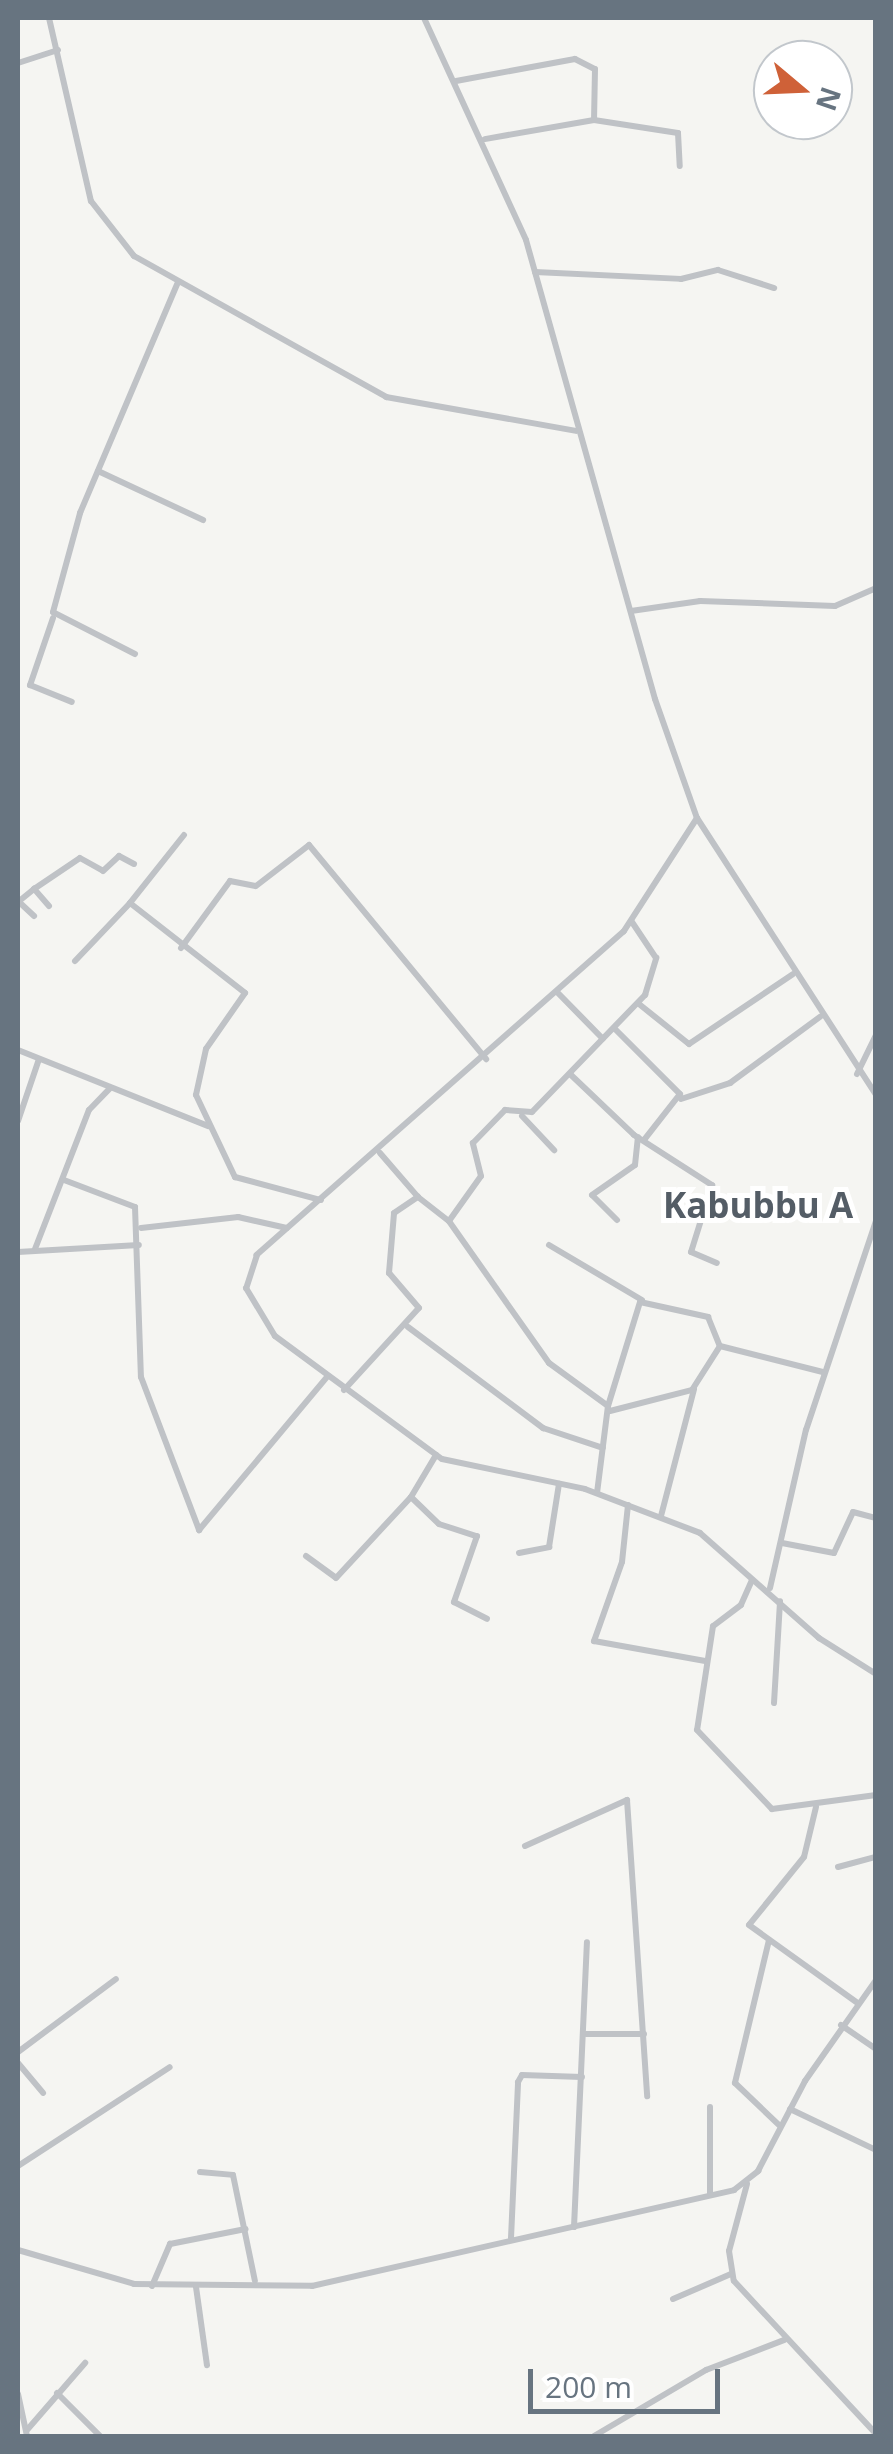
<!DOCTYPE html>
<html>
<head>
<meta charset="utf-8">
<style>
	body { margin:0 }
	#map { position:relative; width:893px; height:2454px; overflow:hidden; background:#f5f5f2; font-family:"Open Sans",sans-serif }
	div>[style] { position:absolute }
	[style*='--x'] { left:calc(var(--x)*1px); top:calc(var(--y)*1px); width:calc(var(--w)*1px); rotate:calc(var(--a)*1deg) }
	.minor>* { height:6px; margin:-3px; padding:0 3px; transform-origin:3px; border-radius:3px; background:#bfc2c6 }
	span { translate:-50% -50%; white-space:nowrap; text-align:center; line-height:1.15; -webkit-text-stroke:10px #fff; paint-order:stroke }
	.quarter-label { font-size:35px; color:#545d66; font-weight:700 }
	.frame { position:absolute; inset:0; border:20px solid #677480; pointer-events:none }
	.north { position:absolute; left:753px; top:40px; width:100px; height:100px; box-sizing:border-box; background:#fff; border:2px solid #c2c7cc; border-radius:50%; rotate:109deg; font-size:28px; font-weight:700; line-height:40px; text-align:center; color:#677480 }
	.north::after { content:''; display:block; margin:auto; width:35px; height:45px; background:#cf6138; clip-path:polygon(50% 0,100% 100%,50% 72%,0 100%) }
	.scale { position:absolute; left:528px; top:2369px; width:192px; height:45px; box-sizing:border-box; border:5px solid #677480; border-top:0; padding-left:12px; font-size:30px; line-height:35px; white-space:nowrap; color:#677480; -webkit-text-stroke:8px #fff; paint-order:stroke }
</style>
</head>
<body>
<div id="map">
	<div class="minor">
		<i style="--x:49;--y:18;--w:188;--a:77.1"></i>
		<i style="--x:91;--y:201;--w:70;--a:52"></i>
		<i style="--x:134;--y:256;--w:289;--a:29.2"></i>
		<i style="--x:386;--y:397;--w:193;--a:10.1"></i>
		<i style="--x:424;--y:18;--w:244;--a:65.3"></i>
		<i style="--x:526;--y:240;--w:477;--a:74.3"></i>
		<i style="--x:655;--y:699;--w:126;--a:70.6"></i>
		<i style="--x:697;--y:818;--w:330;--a:57.1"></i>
		<i style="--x:18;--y:63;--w:42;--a:-18"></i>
		<i style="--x:456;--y:81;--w:121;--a:-10.5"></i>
		<i style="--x:575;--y:59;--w:22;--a:27"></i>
		<i style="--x:595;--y:69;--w:51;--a:91.1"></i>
		<i style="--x:594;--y:120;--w:111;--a:170.1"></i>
		<i style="--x:594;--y:120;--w:85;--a:8.8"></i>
		<i style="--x:678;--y:133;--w:33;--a:87"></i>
		<i style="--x:535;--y:272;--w:146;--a:2.7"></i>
		<i style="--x:681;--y:279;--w:38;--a:-14"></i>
		<i style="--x:718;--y:270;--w:59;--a:17.8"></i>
		<i style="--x:98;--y:471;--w:116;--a:25"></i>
		<i style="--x:631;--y:611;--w:70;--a:-8.2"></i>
		<i style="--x:700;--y:601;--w:135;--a:2.1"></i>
		<i style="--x:835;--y:606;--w:45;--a:-23.7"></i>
		<i style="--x:53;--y:618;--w:71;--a:108.9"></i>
		<i style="--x:30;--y:685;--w:45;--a:22"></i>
		<i style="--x:135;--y:654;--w:92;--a:-152.9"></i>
		<i style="--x:53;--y:612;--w:103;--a:-74.7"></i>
		<i style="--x:80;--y:513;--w:249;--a:-67"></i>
		<i style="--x:697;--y:818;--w:135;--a:122.9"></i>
		<i style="--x:624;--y:931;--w:490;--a:138.6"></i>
		<i style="--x:257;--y:1255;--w:35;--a:108"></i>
		<i style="--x:246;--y:1288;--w:56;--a:58.9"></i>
		<i style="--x:275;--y:1336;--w:207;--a:36.4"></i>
		<i style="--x:442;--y:1459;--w:146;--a:11.8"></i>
		<i style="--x:585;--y:1489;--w:123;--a:20.9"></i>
		<i style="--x:700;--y:1533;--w:159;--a:41.4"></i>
		<i style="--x:819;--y:1638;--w:67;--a:32.3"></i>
		<i style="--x:184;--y:835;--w:87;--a:128.5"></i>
		<i style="--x:130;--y:903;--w:146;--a:38"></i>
		<i style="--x:245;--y:993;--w:68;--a:124.9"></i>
		<i style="--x:206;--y:1049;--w:47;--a:102.3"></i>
		<i style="--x:196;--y:1095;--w:91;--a:64.6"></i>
		<i style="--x:235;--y:1177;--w:89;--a:15"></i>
		<i style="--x:18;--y:901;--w:22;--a:43"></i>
		<i style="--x:18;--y:902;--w:21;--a:-39"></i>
		<i style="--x:49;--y:906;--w:23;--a:-131"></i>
		<i style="--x:34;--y:889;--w:55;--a:-34"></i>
		<i style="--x:80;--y:858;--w:26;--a:29"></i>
		<i style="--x:103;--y:871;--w:22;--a:-43"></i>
		<i style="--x:119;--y:856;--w:17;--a:28"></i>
		<i style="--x:181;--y:948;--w:83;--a:-53.8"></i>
		<i style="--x:230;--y:881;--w:26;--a:11"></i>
		<i style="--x:256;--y:886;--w:67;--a:-37.7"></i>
		<i style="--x:309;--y:845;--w:278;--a:50.4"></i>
		<i style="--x:75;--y:961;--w:80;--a:-46.5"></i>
		<i style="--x:558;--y:993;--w:64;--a:45.6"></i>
		<i style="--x:639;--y:1004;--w:64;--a:38.7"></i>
		<i style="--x:689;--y:1044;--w:125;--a:-33.9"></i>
		<i style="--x:615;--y:1029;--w:92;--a:45"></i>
		<i style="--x:680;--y:1094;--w:58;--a:128"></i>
		<i style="--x:18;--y:1050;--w:205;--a:21.8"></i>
		<i style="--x:570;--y:1074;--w:88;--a:43.6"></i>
		<i style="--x:634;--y:1135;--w:93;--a:32.7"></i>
		<i style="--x:712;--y:1185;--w:70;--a:107.4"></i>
		<i style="--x:691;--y:1252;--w:28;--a:23"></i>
		<i style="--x:857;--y:1074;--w:43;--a:-64"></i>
		<i style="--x:681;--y:1099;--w:52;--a:-18.1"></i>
		<i style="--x:730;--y:1083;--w:112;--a:-36.3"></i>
		<i style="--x:522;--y:1116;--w:47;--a:46.7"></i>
		<i style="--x:18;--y:1121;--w:65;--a:-71.3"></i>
		<i style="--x:380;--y:1153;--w:58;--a:49.2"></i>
		<i style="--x:64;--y:1180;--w:76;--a:20.8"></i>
		<i style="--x:135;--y:1207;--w:170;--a:88"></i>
		<i style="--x:141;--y:1377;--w:164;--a:69.2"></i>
		<i style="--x:199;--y:1530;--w:199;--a:-50.1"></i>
		<i style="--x:617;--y:1220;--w:35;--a:-135"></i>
		<i style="--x:592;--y:1195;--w:52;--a:-34.9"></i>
		<i style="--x:635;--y:1165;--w:28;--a:-84"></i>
		<i style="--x:141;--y:1228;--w:98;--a:-6.5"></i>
		<i style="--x:238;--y:1217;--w:50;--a:12.7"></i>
		<i style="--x:549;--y:1245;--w:108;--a:30.6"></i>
		<i style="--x:35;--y:1249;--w:149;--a:-68.8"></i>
		<i style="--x:89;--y:1110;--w:29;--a:-46"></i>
		<i style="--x:18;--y:1252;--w:121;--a:-3.3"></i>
		<i style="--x:408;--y:1327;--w:169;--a:36.8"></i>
		<i style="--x:543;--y:1428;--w:63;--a:18.4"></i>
		<i style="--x:720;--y:1346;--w:106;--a:14.2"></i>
		<i style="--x:344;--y:1390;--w:111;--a:-47.6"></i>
		<i style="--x:419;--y:1308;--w:46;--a:-130.6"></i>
		<i style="--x:389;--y:1273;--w:60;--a:-85.2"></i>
		<i style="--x:394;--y:1213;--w:29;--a:-34"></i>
		<i style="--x:418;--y:1197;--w:39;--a:38"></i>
		<i style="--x:608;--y:1406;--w:109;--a:-72.9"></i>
		<i style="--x:640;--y:1302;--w:70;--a:12.4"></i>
		<i style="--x:708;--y:1317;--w:31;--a:68"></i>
		<i style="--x:610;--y:1411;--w:85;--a:-14.4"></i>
		<i style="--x:692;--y:1390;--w:52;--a:-57.5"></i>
		<i style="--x:597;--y:1493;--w:88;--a:-82.8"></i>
		<i style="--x:608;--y:1406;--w:73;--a:-143.9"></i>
		<i style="--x:549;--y:1363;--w:174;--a:-125.2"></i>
		<i style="--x:449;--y:1221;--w:55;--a:-54.6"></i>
		<i style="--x:481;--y:1176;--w:34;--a:-104"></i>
		<i style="--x:473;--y:1143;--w:46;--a:-45.9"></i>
		<i style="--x:505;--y:1110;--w:27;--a:4"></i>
		<i style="--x:532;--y:1112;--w:163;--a:-46"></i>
		<i style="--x:645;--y:995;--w:39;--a:-73"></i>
		<i style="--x:656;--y:958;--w:43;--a:-123.7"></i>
		<i style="--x:411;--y:1497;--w:39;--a:44"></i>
		<i style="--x:439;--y:1524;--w:40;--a:18"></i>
		<i style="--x:477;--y:1536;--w:70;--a:109.2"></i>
		<i style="--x:454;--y:1602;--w:37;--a:27"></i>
		<i style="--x:628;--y:1505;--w:57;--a:96"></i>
		<i style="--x:622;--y:1562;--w:84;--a:109.5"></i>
		<i style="--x:594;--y:1641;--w:113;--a:10.2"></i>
		<i style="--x:661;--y:1516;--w:131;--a:-75.4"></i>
		<i style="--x:782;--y:1543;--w:53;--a:10.9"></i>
		<i style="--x:834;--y:1553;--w:45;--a:-65.1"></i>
		<i style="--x:853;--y:1512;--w:24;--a:15"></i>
		<i style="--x:519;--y:1553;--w:31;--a:-11"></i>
		<i style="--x:549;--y:1547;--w:64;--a:-81"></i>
		<i style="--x:306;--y:1556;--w:37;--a:36"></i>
		<i style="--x:336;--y:1578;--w:110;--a:-47.2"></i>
		<i style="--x:411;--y:1497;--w:49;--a:-59.2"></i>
		<i style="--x:752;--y:1580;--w:27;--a:114"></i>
		<i style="--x:741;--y:1605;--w:35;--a:143"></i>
		<i style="--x:713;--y:1626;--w:105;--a:98.7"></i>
		<i style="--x:697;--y:1730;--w:109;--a:46.5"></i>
		<i style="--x:772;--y:1809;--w:105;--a:-7.7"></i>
		<i style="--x:770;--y:1588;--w:162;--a:-77.2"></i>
		<i style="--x:806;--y:1430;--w:220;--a:-71.5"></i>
		<i style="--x:774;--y:1703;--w:102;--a:-86.6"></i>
		<i style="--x:816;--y:1807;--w:51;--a:103.5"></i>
		<i style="--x:804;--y:1857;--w:87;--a:129"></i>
		<i style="--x:749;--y:1925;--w:132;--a:35.7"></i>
		<i style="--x:525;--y:1846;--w:112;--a:-24.3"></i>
		<i style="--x:627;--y:1800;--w:297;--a:86.1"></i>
		<i style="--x:838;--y:1867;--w:39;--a:-15"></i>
		<i style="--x:769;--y:1940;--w:147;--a:103.4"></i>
		<i style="--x:735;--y:2083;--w:61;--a:43.7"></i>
		<i style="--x:841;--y:2025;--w:42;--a:34.4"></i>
		<i style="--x:586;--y:2034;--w:58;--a:0"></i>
		<i style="--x:18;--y:2052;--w:122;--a:-36.7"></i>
		<i style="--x:18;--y:2063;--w:39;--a:50"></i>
		<i style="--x:790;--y:2109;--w:95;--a:25.5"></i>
		<i style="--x:18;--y:2166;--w:181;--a:-33.1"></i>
		<i style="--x:200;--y:2172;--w:33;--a:5"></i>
		<i style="--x:233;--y:2175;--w:108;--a:78.3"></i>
		<i style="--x:747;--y:2184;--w:69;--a:105"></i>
		<i style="--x:729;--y:2251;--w:30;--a:81"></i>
		<i style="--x:734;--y:2281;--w:209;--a:47.1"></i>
		<i style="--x:710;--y:2193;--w:86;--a:-90"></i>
		<i style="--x:574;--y:2227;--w:285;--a:-87.4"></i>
		<i style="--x:511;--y:2238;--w:156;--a:-87.4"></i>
		<i style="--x:518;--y:2082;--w:8;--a:-60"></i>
		<i style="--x:522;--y:2075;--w:60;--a:1.9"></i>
		<i style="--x:18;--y:2250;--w:121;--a:16.3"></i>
		<i style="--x:134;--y:2284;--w:178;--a:0.6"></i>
		<i style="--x:312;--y:2286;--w:433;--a:-12.8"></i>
		<i style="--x:734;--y:2190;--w:31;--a:-38"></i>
		<i style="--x:758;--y:2171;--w:102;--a:-62.4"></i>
		<i style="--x:805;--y:2081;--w:123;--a:-54.9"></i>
		<i style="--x:152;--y:2286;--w:46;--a:-66.8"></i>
		<i style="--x:170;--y:2244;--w:77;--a:-11.2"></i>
		<i style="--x:196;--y:2287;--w:79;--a:82"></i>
		<i style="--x:673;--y:2299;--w:63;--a:-23.3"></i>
		<i style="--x:57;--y:2393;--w:61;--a:45"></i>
		<i style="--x:18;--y:2394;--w:43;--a:77.9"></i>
		<i style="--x:27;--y:2430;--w:89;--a:-49.1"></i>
		<i style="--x:594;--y:2436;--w:130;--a:-30.5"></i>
		<i style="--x:706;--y:2370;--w:84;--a:-21"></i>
	</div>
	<div class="quarter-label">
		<span style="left:758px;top:1205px">Kabubbu A</span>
	</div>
	<div class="frame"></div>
	<div class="north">N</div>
	<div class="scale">200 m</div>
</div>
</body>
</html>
